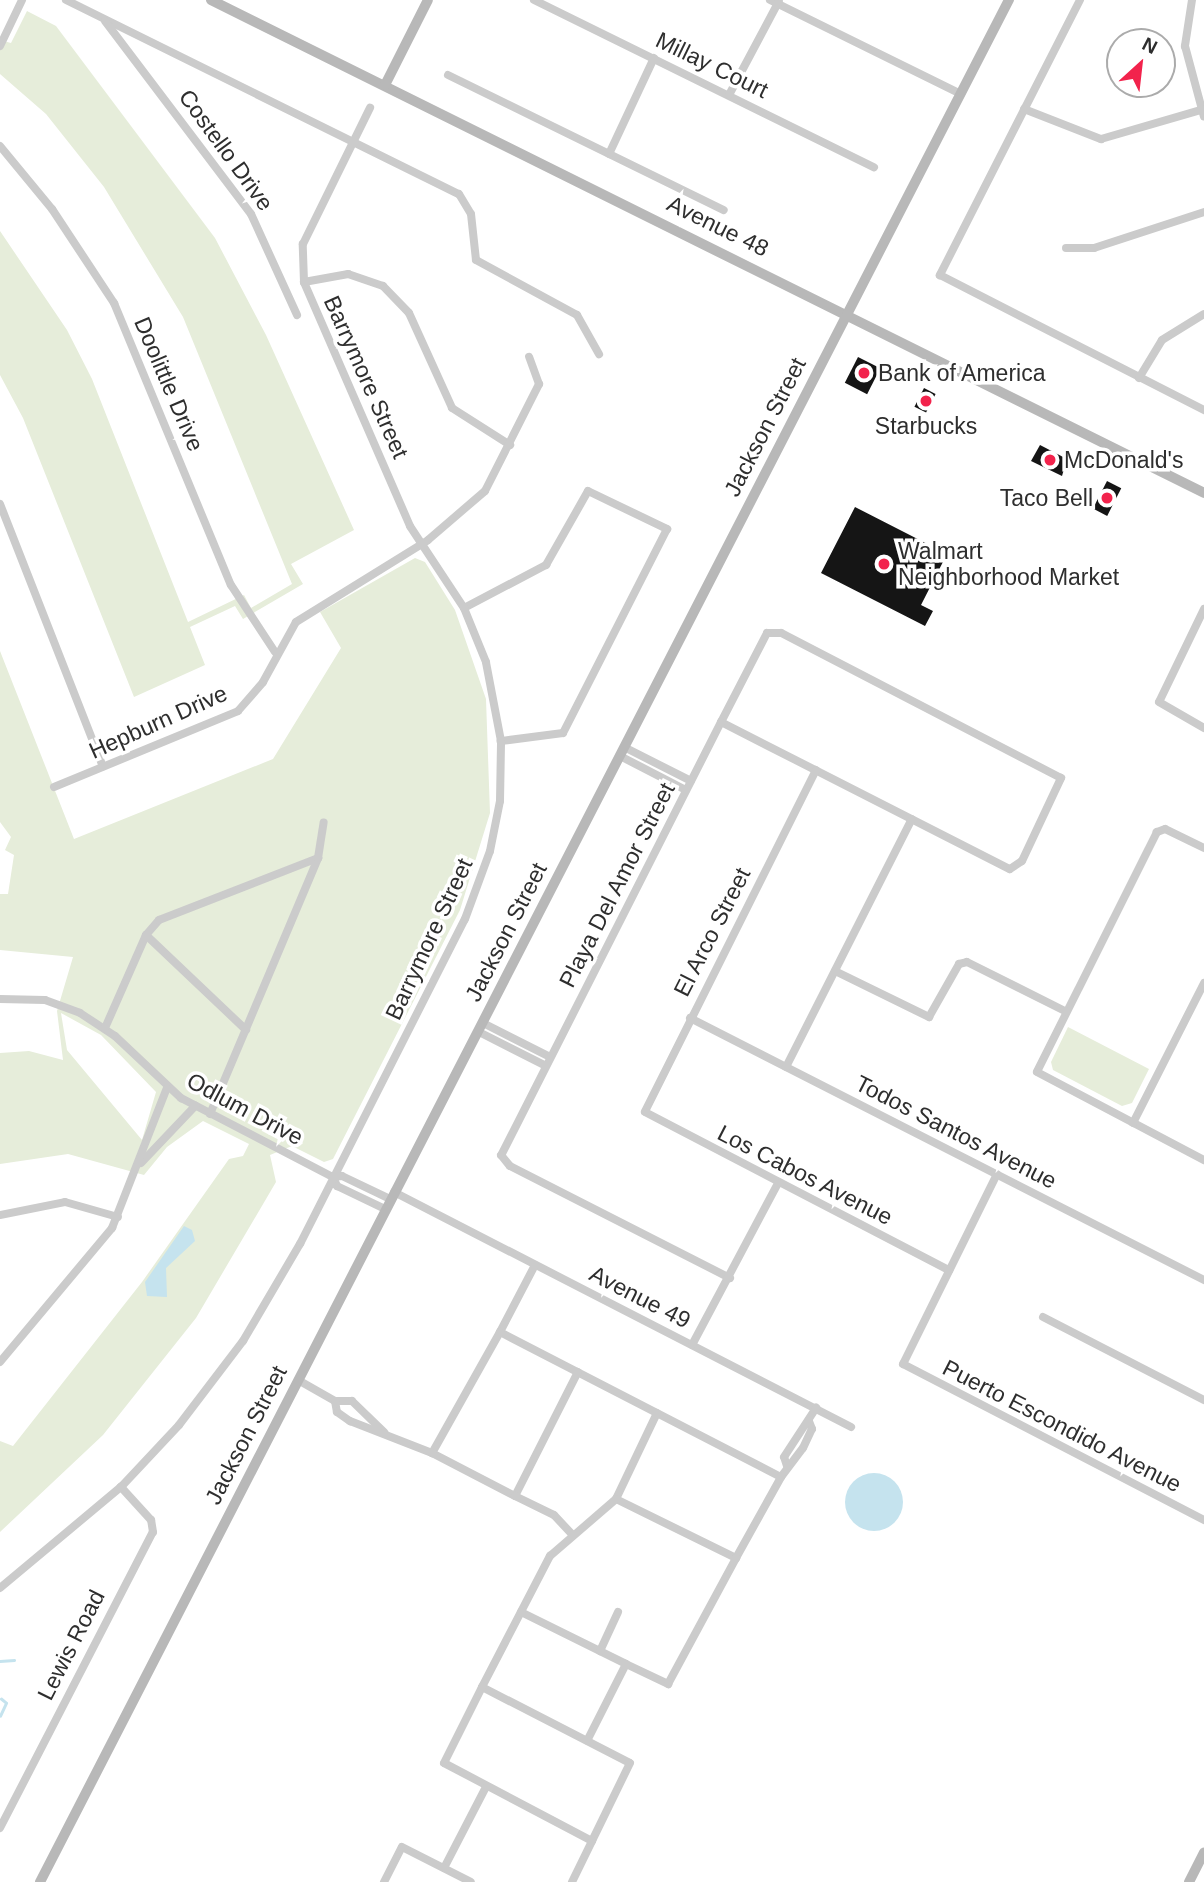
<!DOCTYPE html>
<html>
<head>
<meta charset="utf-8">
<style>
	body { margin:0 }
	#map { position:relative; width:1204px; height:1882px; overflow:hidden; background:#fff; font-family:Arial,sans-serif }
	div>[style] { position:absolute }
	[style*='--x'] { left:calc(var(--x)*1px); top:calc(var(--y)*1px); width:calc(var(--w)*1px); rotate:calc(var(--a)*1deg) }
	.green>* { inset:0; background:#e6edda }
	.water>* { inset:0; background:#c5e3ee }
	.round { border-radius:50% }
	.stream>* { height:2.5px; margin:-1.25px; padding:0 1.25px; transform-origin:1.25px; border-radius:1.25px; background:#c5e3ee }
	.building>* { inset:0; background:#151515; transform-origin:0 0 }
	.street>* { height:8px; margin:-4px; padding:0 4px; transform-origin:4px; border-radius:4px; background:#cbcbcb }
	.secondary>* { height:10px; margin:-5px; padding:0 5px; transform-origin:5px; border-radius:5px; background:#b8b8b8 }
	.dots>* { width:19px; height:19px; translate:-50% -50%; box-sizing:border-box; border:4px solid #fff; border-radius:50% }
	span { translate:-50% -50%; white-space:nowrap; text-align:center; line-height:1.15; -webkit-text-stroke:7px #fff; paint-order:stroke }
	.street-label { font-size:23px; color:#2e2e2e }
	.poi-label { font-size:23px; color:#2e2e2e }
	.left { translate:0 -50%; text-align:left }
	.right { translate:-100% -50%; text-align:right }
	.north { position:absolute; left:1106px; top:28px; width:70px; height:70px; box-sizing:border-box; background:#fff; border:2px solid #ababab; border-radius:50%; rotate:27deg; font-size:19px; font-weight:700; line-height:28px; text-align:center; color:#2e2e2e }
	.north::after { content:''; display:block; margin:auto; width:24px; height:32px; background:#f2234c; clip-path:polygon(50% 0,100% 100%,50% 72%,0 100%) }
</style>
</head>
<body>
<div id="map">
	<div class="green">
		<i style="clip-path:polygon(27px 11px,56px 26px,215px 238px,266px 335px,354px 530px,291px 564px,303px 584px,243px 619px,235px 606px,190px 627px,205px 665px,134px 697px,23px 418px,0 375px,0 231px,67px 330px,92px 379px,188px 622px,244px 595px,251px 608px,292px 584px,183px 317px,104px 187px,46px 114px,0 74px,0 40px,11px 43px)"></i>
		<i style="clip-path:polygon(evenodd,415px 558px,425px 562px,455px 610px,486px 699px,490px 813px,460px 910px,333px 1159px,324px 1162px,292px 1146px,270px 1155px,276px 1182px,196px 1318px,103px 1435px,0 1532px,0 1441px,13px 1446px,142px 1282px,229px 1159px,243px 1156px,249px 1144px,203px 1121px,167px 1147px,144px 1175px,68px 1154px,0 1164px,0 1053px,29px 1051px,63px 1060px,57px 1011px,73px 957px,0 950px,0 894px,8px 894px,14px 855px,5px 850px,11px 837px,0 822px,0 651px,74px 839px,273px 759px,341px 648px,320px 612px,415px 558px,61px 1013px,101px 1035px,156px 1092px,142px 1140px,67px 1050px,61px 1013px)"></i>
		<i style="clip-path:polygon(1068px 1027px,1149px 1069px,1132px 1103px,1122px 1106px,1053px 1070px,1051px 1062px)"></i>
	</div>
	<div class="water">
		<i style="clip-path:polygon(184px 1226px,192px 1230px,195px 1241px,166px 1268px,167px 1297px,147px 1296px,145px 1282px)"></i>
		<i class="round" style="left:845px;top:1473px;width:58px;height:58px"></i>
	</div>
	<div class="stream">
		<i style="--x:0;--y:1661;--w:14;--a:-4"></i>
		<i style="--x:0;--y:1716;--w:14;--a:-65"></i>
		<i style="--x:6;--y:1703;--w:6;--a:-141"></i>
	</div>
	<div class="building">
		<i style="left:858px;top:357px;width:25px;height:29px;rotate:27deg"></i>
		<i style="left:924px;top:388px;width:13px;height:21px;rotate:27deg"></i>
		<i style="clip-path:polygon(1040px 445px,1067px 459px,1062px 476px,1031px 461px)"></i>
		<i style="left:1107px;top:481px;width:16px;height:31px;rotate:27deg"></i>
		<i style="clip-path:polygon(855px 507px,947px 554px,921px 605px,933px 611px,925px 626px,821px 573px)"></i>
	</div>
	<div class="street">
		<i style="--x:66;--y:0;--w:438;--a:26.3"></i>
		<i style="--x:459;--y:194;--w:23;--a:59"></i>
		<i style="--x:471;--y:214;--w:46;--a:83.8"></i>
		<i style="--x:476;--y:260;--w:115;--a:28.6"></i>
		<i style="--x:577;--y:315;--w:45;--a:60.6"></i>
		<i style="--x:534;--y:0;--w:379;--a:26.2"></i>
		<i style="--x:770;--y:0;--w:213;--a:26.2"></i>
		<i style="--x:1080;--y:0;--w:309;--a:117"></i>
		<i style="--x:940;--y:275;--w:297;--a:27.1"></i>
		<i style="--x:1192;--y:0;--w:47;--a:98.7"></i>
		<i style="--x:1185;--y:46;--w:73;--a:75"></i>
		<i style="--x:105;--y:21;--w:242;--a:52.9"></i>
		<i style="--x:251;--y:214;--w:111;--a:65.5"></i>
		<i style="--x:0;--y:46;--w:51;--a:-64.4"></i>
		<i style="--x:448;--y:75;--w:307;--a:26.1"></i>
		<i style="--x:729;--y:95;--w:106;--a:-62"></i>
		<i style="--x:1024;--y:109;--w:83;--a:21.3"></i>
		<i style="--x:1101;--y:139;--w:107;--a:-16.2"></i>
		<i style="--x:0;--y:146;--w:82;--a:50.5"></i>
		<i style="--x:52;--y:209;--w:113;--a:56.6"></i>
		<i style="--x:114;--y:303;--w:305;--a:67.5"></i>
		<i style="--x:231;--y:585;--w:80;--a:56.7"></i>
		<i style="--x:609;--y:154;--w:106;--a:-64.9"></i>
		<i style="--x:1066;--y:248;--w:28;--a:0"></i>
		<i style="--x:1094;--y:248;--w:116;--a:-18.1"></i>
		<i style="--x:304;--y:282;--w:45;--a:-10.3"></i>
		<i style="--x:348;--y:274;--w:37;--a:19"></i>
		<i style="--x:383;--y:286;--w:37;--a:46"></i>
		<i style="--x:409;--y:313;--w:104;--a:65.6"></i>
		<i style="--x:452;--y:408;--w:69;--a:32.5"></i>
		<i style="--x:1139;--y:378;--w:44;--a:-58.8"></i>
		<i style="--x:1162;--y:340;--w:49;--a:-31.8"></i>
		<i style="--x:0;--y:504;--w:282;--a:68.6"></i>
		<i style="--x:464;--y:608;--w:93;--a:-27.7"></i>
		<i style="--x:546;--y:565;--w:85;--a:-60.4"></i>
		<i style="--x:588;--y:491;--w:88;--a:25.7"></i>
		<i style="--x:667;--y:529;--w:229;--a:117"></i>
		<i style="--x:563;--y:733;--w:63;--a:172.6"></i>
		<i style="--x:1204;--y:609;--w:103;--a:115.8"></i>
		<i style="--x:1159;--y:702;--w:52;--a:30"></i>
		<i style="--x:721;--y:722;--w:324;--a:27"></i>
		<i style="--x:1010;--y:869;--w:14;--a:-34"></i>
		<i style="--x:1022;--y:861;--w:92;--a:-64.8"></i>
		<i style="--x:1061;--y:778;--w:315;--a:-152.6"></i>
		<i style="--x:781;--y:633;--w:14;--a:180"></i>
		<i style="--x:767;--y:633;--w:100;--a:117.3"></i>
		<i style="--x:721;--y:722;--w:486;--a:116.9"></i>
		<i style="--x:501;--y:1155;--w:14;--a:51"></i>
		<i style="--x:510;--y:1166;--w:247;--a:27"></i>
		<i style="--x:624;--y:747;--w:75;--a:26.9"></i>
		<i style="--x:620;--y:756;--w:74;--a:27.3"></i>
		<i style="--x:816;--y:770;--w:382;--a:116.6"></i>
		<i style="--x:645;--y:1112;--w:343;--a:27.5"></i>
		<i style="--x:54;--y:787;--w:199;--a:-22.4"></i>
		<i style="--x:238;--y:711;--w:38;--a:-49"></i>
		<i style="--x:263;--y:682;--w:68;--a:-61.2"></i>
		<i style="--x:296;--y:622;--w:155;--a:-31.8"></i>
		<i style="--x:428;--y:540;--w:75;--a:-40.7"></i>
		<i style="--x:485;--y:491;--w:120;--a:-63.2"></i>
		<i style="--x:539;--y:384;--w:29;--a:-110"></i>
		<i style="--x:1204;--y:848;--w:43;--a:-154"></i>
		<i style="--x:1165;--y:829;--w:9;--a:159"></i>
		<i style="--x:1157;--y:832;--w:268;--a:116.6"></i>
		<i style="--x:1037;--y:1072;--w:189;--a:27.8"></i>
		<i style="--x:146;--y:935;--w:138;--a:43.5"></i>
		<i style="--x:835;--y:971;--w:105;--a:26.1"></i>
		<i style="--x:929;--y:1017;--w:61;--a:-60.5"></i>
		<i style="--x:959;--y:964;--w:8;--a:-14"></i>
		<i style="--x:967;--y:962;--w:110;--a:26.6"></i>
		<i style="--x:0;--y:999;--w:45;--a:1.3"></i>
		<i style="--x:45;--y:1000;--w:37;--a:20"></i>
		<i style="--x:80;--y:1013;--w:42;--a:33.3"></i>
		<i style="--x:115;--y:1036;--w:91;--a:43.2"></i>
		<i style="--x:181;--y:1098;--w:171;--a:27.5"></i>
		<i style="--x:333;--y:1177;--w:9;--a:-6"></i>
		<i style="--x:342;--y:1176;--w:53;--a:25.6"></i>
		<i style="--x:690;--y:1018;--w:577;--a:27.01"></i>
		<i style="--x:483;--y:1023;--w:75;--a:26.9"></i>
		<i style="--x:105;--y:1028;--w:102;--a:-66.2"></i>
		<i style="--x:146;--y:935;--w:20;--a:-49"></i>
		<i style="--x:159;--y:920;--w:171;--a:-21.3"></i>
		<i style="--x:479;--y:1032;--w:75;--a:26.9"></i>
		<i style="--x:786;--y:1067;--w:278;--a:-63.1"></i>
		<i style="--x:210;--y:1114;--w:278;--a:-67.1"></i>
		<i style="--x:318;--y:858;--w:36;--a:-81"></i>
		<i style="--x:1133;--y:1123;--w:157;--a:-63.1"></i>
		<i style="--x:141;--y:1163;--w:79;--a:-46.5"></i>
		<i style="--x:997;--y:1174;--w:212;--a:116.3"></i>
		<i style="--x:903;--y:1364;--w:339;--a:27.4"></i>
		<i style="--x:333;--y:1177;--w:10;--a:66"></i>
		<i style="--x:337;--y:1186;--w:53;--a:25.6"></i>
		<i style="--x:394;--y:1192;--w:514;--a:27.21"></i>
		<i style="--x:0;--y:1215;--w:66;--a:-11.3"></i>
		<i style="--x:65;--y:1202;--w:55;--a:15.8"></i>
		<i style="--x:535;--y:1265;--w:76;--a:117.6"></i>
		<i style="--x:500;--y:1332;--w:316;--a:27.3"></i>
		<i style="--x:781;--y:1477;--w:36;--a:-53"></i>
		<i style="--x:803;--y:1448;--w:21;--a:-65"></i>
		<i style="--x:812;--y:1429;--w:9;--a:-111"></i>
		<i style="--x:1043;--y:1317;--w:181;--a:27.3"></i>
		<i style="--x:500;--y:1332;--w:139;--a:119.3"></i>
		<i style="--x:432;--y:1453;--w:93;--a:27.4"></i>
		<i style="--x:515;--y:1496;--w:139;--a:-63.1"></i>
		<i style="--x:692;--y:1345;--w:183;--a:-62"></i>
		<i style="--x:0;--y:1362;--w:175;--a:-50.1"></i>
		<i style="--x:112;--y:1228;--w:150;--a:-68.6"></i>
		<i style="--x:298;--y:1380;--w:43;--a:29.6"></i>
		<i style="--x:335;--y:1401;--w:17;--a:0"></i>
		<i style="--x:352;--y:1401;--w:45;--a:44.1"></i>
		<i style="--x:335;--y:1401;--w:11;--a:80"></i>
		<i style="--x:337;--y:1412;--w:16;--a:35"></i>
		<i style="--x:350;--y:1421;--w:88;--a:21.3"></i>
		<i style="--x:657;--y:1413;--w:95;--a:115.5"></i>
		<i style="--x:616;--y:1499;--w:134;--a:26.2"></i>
		<i style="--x:736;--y:1558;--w:93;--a:-60.9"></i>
		<i style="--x:787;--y:1466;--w:9;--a:-108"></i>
		<i style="--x:784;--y:1457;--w:59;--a:-56.9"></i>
		<i style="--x:515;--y:1496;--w:43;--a:26"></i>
		<i style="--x:554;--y:1515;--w:26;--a:47"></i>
		<i style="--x:0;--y:1588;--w:158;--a:-39.9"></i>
		<i style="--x:121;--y:1487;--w:85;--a:-46.9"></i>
		<i style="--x:179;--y:1425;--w:106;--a:-52.7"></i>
		<i style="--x:243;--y:1341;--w:113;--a:-59.6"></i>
		<i style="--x:300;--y:1244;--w:364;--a:-63.1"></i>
		<i style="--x:465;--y:919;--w:72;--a:-69.8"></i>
		<i style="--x:490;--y:851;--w:51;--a:-78.7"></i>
		<i style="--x:500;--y:801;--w:60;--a:-89"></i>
		<i style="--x:501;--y:741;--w:80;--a:-100.8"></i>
		<i style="--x:486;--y:662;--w:58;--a:-112.2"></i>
		<i style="--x:464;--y:608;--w:98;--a:-123.4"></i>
		<i style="--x:410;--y:526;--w:266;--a:-113.5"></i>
		<i style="--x:304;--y:282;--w:38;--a:-92"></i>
		<i style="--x:303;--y:244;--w:152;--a:-63.8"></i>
		<i style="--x:521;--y:1612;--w:117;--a:26.3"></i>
		<i style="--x:626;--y:1664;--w:86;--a:116.9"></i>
		<i style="--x:600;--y:1651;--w:43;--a:-65.2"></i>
		<i style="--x:626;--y:1664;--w:47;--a:25.5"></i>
		<i style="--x:668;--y:1684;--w:143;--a:-61.6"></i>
		<i style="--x:482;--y:1687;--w:166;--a:27.2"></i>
		<i style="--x:630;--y:1763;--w:87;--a:116"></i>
		<i style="--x:592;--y:1841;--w:167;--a:-152.2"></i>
		<i style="--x:444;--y:1763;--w:85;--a:-63.4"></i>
		<i style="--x:482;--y:1687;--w:148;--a:-62.6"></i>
		<i style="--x:550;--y:1556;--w:87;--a:-40.8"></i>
		<i style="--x:0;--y:1828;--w:333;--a:-62.7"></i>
		<i style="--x:153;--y:1532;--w:12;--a:-99"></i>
		<i style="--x:151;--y:1520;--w:45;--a:-132.3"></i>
		<i style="--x:444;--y:1868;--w:91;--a:-62.6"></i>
		<i style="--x:384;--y:1882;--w:39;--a:-63"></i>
		<i style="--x:402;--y:1847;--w:77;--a:26.9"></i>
		<i style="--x:572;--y:1882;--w:46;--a:-64"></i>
	</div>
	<div class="secondary">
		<i style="--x:211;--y:0;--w:1109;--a:26.4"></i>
		<i style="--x:385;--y:85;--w:95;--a:-63.2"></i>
		<i style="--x:40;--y:1882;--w:2117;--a:-62.76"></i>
		<i style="--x:1189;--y:1882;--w:33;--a:-63"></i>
	</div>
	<div class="dots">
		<i style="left:864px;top:373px;background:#f2234c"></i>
		<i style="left:926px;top:401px;background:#f2234c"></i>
		<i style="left:1050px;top:460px;background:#f2234c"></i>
		<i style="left:1107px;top:498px;background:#f2234c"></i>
		<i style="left:884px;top:564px;background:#f2234c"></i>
	</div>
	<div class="street-label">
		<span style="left:712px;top:65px;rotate:26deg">Millay Court</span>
		<span style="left:226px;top:150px;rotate:54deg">Costello Drive</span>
		<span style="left:718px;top:226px;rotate:26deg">Avenue 48</span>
		<span style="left:366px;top:377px;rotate:66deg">Barrymore Street</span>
		<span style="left:169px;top:384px;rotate:67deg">Doolittle Drive</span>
		<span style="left:765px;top:427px;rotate:-63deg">Jackson Street</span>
		<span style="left:158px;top:722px;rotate:-24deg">Hepburn Drive</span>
		<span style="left:617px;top:885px;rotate:-63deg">Playa Del Amor Street</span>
		<span style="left:506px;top:932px;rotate:-63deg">Jackson Street</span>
		<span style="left:712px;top:932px;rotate:-63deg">El Arco Street</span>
		<span style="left:429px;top:939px;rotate:-65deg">Barrymore Street</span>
		<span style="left:245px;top:1109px;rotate:28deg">Odlum Drive</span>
		<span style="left:956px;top:1132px;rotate:27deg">Todos Santos Avenue</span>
		<span style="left:805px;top:1175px;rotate:27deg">Los Cabos Avenue</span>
		<span style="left:640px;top:1297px;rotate:27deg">Avenue 49</span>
		<span style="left:1062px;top:1426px;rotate:27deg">Puerto Escondido Avenue</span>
		<span style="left:246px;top:1435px;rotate:-63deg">Jackson Street</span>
		<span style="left:71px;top:1645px;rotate:-63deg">Lewis Road</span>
	</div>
	<div class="poi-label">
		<span class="left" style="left:878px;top:373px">Bank of America</span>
		<span style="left:926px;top:426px">Starbucks</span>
		<span class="left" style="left:1064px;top:460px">McDonald's</span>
		<span class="right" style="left:1093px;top:498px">Taco Bell</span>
		<span class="left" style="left:898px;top:564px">Walmart<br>Neighborhood Market</span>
	</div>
	<div class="north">N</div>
</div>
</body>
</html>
